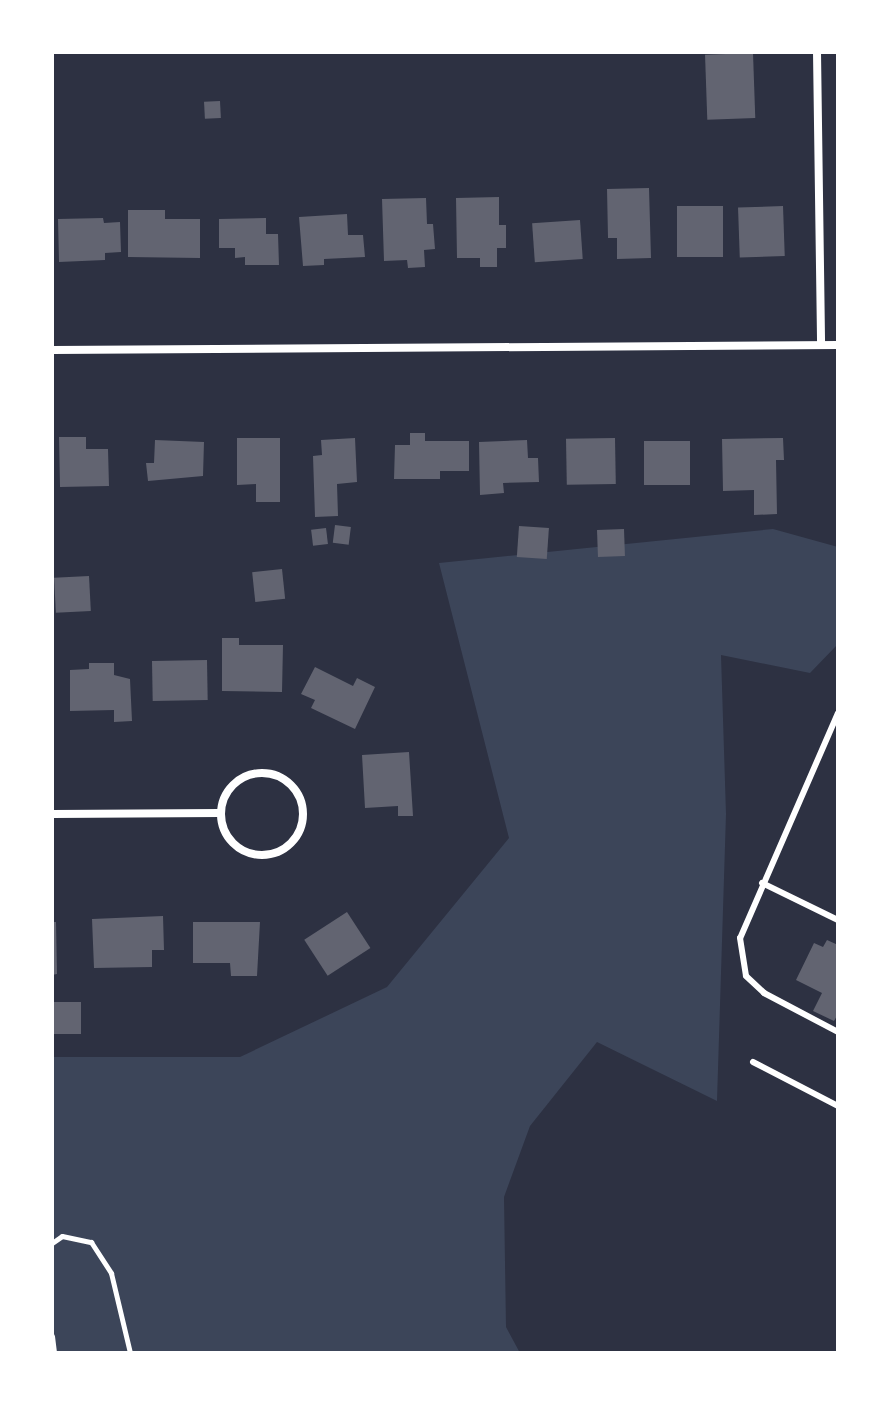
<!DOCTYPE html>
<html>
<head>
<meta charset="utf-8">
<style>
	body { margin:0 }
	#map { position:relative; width:890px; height:1405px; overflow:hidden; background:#2d3142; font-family:"Nunito Sans",sans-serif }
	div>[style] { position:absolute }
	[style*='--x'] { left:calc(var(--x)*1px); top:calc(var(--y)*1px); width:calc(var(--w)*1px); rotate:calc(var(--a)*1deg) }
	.green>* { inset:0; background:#3c4559 }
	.building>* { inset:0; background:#626471; transform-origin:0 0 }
	.path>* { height:5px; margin:-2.5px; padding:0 2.5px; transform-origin:2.5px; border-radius:2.5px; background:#fff }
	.service>* { height:6px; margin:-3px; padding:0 3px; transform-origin:3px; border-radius:3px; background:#fff }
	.minor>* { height:8px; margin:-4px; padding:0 4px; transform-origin:4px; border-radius:4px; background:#fff }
	.minor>.ring { margin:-4px; padding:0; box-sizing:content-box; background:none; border:8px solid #fff; border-radius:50% }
	span { translate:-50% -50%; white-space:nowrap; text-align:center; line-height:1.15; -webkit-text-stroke:6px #fff; paint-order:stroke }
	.frame { position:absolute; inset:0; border:54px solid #fff; pointer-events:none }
</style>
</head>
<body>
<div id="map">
	<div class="green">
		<i style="clip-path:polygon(773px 529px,838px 547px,838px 644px,810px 673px,721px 655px,726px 814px,717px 1101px,597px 1042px,530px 1126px,504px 1197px,506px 1327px,520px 1353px,52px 1353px,52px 1057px,240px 1057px,387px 987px,509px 838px,439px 563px)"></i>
	</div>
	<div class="building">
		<i style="left:753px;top:53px;width:65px;height:48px;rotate:88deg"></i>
		<i style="left:220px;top:101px;width:17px;height:16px;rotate:87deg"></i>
		<i style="clip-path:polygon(649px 188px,651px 258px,617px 259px,617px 238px,608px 238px,607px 189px)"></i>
		<i style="clip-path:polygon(499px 197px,499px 225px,506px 225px,506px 248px,497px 248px,497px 267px,480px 267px,480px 258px,457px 258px,456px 198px)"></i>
		<i style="clip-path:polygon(426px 198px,427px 224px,433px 224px,435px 249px,424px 250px,425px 267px,408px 268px,407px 260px,384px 261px,382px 199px)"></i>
		<i style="left:677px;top:206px;width:46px;height:51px"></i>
		<i style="left:783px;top:206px;width:50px;height:45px;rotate:88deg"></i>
		<i style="clip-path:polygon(128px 210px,165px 210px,165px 219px,200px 219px,200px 258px,128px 257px)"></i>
		<i style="clip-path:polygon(347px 214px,348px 235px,363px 235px,365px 257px,324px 259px,324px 265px,303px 266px,299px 217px)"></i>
		<i style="clip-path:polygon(103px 218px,104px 223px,120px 222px,121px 252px,105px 253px,105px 260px,59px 262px,58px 219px)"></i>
		<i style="clip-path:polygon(266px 218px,266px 234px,278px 234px,279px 265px,245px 265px,245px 257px,235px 258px,235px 248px,219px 248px,219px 219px)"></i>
		<i style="left:580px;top:220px;width:39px;height:48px;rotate:86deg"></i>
		<i style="clip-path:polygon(410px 433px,425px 433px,425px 441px,469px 441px,469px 471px,440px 471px,440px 479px,394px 479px,395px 445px,410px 445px)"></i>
		<i style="clip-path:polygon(59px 437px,86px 437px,86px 449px,108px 449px,109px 486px,60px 487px)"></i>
		<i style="clip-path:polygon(237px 438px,280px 438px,280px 502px,256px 502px,256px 484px,237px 485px)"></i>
		<i style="clip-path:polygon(355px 438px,357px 482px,337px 484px,338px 516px,315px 517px,313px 456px,322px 455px,321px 440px)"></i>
		<i style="left:615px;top:438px;width:46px;height:49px;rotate:89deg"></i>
		<i style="clip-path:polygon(783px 438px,784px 460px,776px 460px,777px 514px,754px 515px,754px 490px,723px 491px,722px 439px)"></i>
		<i style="clip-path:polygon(155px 440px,204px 442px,203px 476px,148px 481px,146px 463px,154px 463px)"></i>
		<i style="clip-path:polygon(527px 440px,528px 458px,538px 458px,539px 482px,503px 483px,504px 493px,480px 495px,479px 442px)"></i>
		<i style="left:644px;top:441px;width:46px;height:44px"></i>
		<i style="left:335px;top:525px;width:16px;height:18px;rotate:7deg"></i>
		<i style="left:519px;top:526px;width:30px;height:31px;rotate:4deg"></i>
		<i style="left:326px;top:528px;width:16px;height:15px;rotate:83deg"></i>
		<i style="left:624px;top:529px;width:27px;height:27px;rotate:88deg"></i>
		<i style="left:282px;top:569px;width:30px;height:30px;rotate:84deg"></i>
		<i style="left:89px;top:576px;width:35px;height:35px;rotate:87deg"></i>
		<i style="clip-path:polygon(222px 638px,239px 638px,239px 645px,283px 645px,282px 692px,222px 691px)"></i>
		<i style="left:207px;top:660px;width:40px;height:55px;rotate:89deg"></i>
		<i style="clip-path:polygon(89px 663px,114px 663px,114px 675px,130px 679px,132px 721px,114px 722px,114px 710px,70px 711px,70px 670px,89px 669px)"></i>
		<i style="clip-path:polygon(315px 667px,353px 686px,357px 678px,375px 687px,355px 729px,311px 708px,315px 700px,301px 694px)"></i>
		<i style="clip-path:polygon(409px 752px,413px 816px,398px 816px,398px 806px,365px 808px,362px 755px)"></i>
		<i style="left:347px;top:912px;width:43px;height:51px;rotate:57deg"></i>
		<i style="clip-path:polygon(163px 916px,164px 950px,152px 950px,152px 967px,94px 968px,92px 919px)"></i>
		<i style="clip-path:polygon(52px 922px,56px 922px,57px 974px,52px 975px)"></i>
		<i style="clip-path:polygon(193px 922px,260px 922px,257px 976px,231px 976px,230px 963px,193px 963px)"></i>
		<i style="clip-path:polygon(827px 940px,838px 945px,838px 1014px,834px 1021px,813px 1011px,822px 993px,796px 980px,814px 943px,823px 947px)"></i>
		<i style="left:52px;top:1002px;width:29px;height:32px"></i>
	</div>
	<div class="path">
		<i style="--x:52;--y:1243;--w:12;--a:-35"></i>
		<i style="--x:62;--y:1236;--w:30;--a:12"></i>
		<i style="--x:91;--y:1242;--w:37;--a:57"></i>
		<i style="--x:111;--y:1273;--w:82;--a:76.6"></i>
		<i style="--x:52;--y:1336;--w:17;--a:83"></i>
	</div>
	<div class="service">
		<i style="--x:838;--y:713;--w:245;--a:113.5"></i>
		<i style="--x:740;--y:938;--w:38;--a:81"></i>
		<i style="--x:746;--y:976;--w:25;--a:43"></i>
		<i style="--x:764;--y:993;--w:84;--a:27.8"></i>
		<i style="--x:762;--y:883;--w:85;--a:26"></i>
		<i style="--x:753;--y:1062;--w:96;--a:27.4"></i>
	</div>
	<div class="minor">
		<i style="--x:817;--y:52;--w:293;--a:89.2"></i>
		<i style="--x:52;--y:350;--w:786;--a:-0.36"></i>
		<i class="ring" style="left:221px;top:773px;width:74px;height:74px"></i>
		<i style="--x:52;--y:814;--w:168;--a:-0.3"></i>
	</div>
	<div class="frame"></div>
</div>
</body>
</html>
